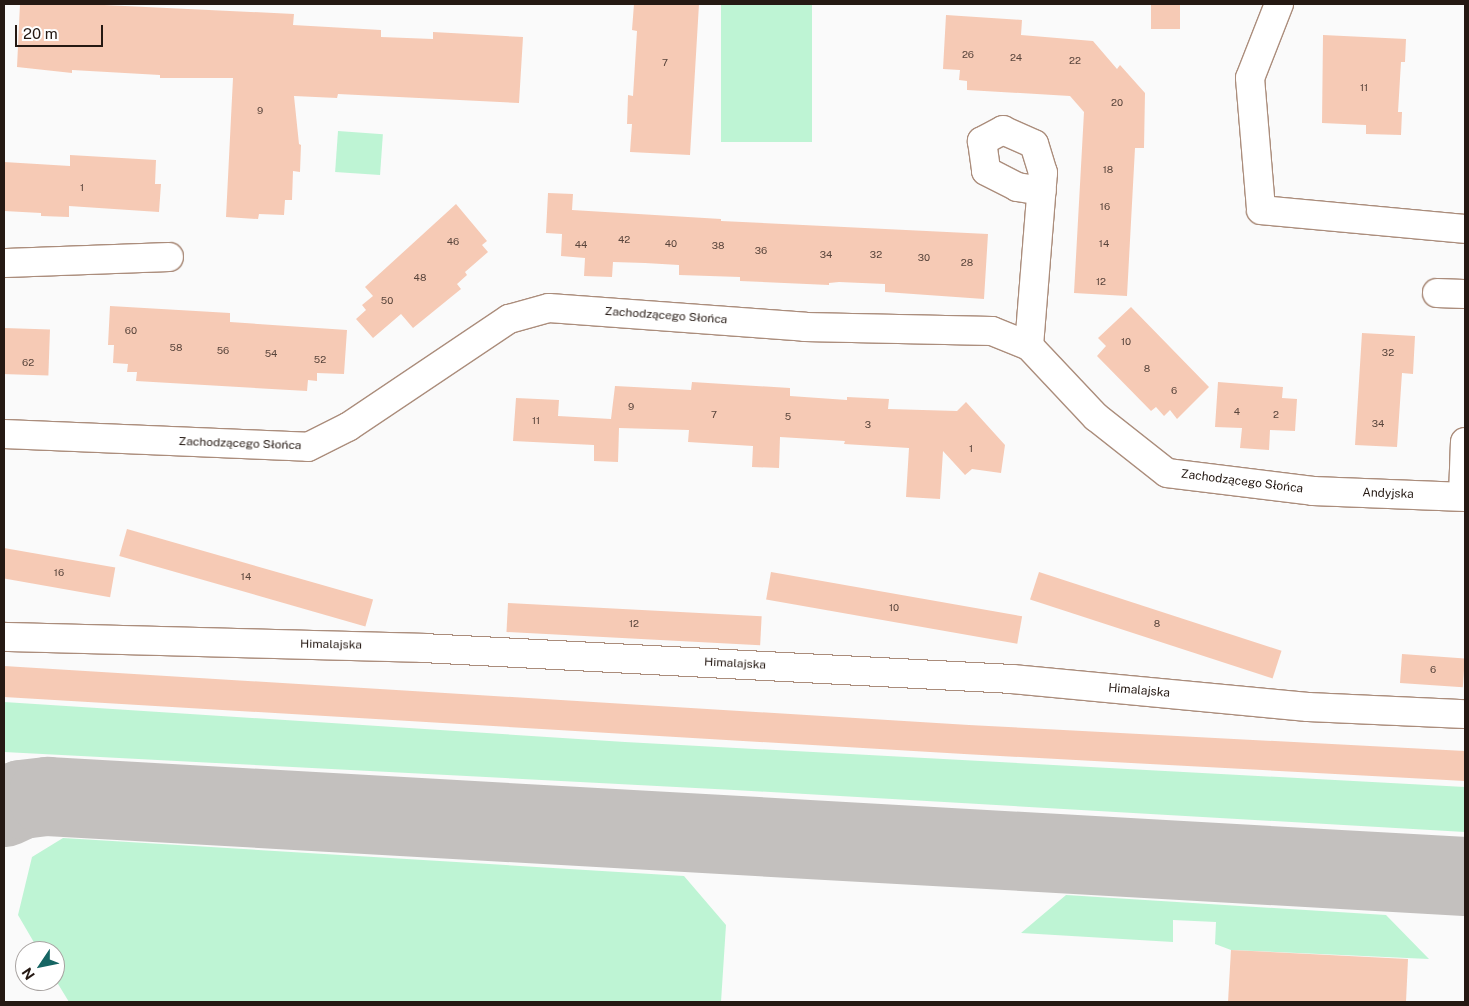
<!DOCTYPE html>
<html>
<head>
<meta charset="utf-8">
<style>
	body { margin:0 }
	#map { position:relative; width:1469px; height:1006px; overflow:hidden; background:#fafafa; font-family:"Public Sans",sans-serif }
	div>[style] { position:absolute }
	[style*='--x'] { left:calc(var(--x)*1px); top:calc(var(--y)*1px); width:calc(var(--w)*1px); rotate:calc(var(--a)*1deg) }
	.green>* { inset:0; background:#bef4d4; transform-origin:0 0 }
	.taxiway>* { height:79px; margin:-39.5px; padding:0 39.5px; transform-origin:39.5px; border-radius:39.5px; background:#c3c0be }
	.building>* { inset:0; background:#f6cab5; transform-origin:0 0 }
	.roads { filter:drop-shadow(1px 0 #ab8d7c) drop-shadow(-1px 0 #ab8d7c) drop-shadow(0 1px #ab8d7c) drop-shadow(0 -1px #ab8d7c) }
	.minor>* { height:28px; margin:-14px; padding:0 14px; transform-origin:14px; border-radius:14px; background:#fff }
	span { translate:-50% -50%; white-space:nowrap; text-align:center; line-height:1.15; -webkit-text-stroke:5px #fff; paint-order:stroke }
	.number-label { font-size:10px; color:#59453c }
	.number-label span { -webkit-text-stroke-width:0 }
	.street-label { font-size:12px; color:#251913 }
	.frame { position:absolute; inset:0; border:5px solid #251913; pointer-events:none }
	.north { position:absolute; left:15px; top:941px; width:50px; height:50px; box-sizing:border-box; background:#fff; border:1px solid #a8a3a1; border-radius:50%; rotate:236deg; font-size:14px; font-weight:700; line-height:20px; text-align:center; color:#251913 }
	.north::after { content:''; display:block; margin:auto; width:18px; height:22px; background:#166563; clip-path:polygon(50% 0,100% 100%,50% 72%,0 100%) }
	.scale { position:absolute; left:15px; top:25px; width:88px; height:22px; box-sizing:border-box; border:2px solid #251913; border-top:0; padding-left:6px; font-size:15px; line-height:18px; white-space:nowrap; color:#251913; -webkit-text-stroke:4px #fff; paint-order:stroke }
</style>
</head>
<body>
<div id="map">
	<div class="green">
		<i style="left:721px;top:4px;width:91px;height:138px"></i>
		<i style="left:338px;top:131px;width:45px;height:41px;rotate:4deg"></i>
		<i style="clip-path:polygon(4px 702px,625px 742px,1465px 787px,1465px 832px,734px 790px,4px 752px)"></i>
		<i style="clip-path:polygon(63px 838px,684px 876px,726px 925px,721px 1002px,69px 1002px,55px 979px,55px 951px,39px 951px,18px 915px,32px 857px)"></i>
		<i style="clip-path:polygon(1066px 895px,1386px 915px,1429px 959px,1231px 950px,1215px 944px,1216px 922px,1173px 920px,1173px 942px,1021px 933px)"></i>
	</div>
	<div class="taxiway">
		<i style="--x:4;--y:807;--w:19;--a:-25"></i>
		<i style="--x:21;--y:799;--w:26;--a:-7"></i>
		<i style="--x:47;--y:796;--w:1420;--a:3.23"></i>
	</div>
	<div class="building">
		<i style="clip-path:polygon(20px 4px,83px 4px,294px 14px,293px 25px,381px 30px,381px 37px,433px 39px,433px 32px,523px 37px,519px 103px,338px 94px,337px 98px,294px 96px,299px 144px,301px 145px,300px 172px,293px 171px,292px 200px,285px 200px,284px 215px,259px 214px,258px 219px,226px 217px,233px 78px,160px 78px,160px 75px,72px 70px,72px 73px,17px 67px)"></i>
		<i style="clip-path:polygon(634px 4px,699px 4px,690px 155px,630px 152px,632px 124px,627px 124px,628px 95px,633px 96px,637px 31px,632px 30px)"></i>
		<i style="left:1151px;top:4px;width:29px;height:25px"></i>
		<i style="clip-path:polygon(946px 15px,1022px 20px,1021px 35px,1093px 41px,1117px 69px,1120px 65px,1145px 93px,1144px 148px,1135px 148px,1127px 296px,1074px 293px,1084px 112px,1070px 96px,967px 90px,967px 81px,959px 80px,960px 70px,943px 69px)"></i>
		<i style="clip-path:polygon(1323px 35px,1406px 39px,1405px 62px,1401px 62px,1398px 112px,1402px 112px,1401px 135px,1366px 134px,1366px 125px,1322px 123px)"></i>
		<i style="clip-path:polygon(70px 155px,156px 160px,155px 184px,161px 184px,159px 212px,69px 206px,69px 217px,41px 216px,41px 213px,4px 211px,4px 162px,70px 166px)"></i>
		<i style="clip-path:polygon(548px 193px,573px 194px,572px 210px,721px 219px,721px 221px,988px 234px,984px 299px,885px 292px,885px 284px,839px 282px,829px 283px,829px 285px,740px 281px,740px 277px,679px 275px,679px 265px,645px 263px,613px 262px,612px 277px,584px 276px,585px 258px,561px 256px,562px 234px,546px 233px)"></i>
		<i style="clip-path:polygon(456px 204px,487px 241px,482px 245px,488px 252px,465px 272px,467px 275px,457px 284px,461px 289px,413px 328px,401px 314px,373px 338px,356px 319px,366px 310px,362px 305px,373px 296px,365px 287px)"></i>
		<i style="clip-path:polygon(110px 306px,230px 313px,230px 322px,347px 330px,344px 374px,317px 373px,317px 381px,308px 380px,307px 391px,136px 381px,137px 372px,127px 372px,128px 364px,113px 363px,114px 345px,108px 345px)"></i>
		<i style="clip-path:polygon(1131px 307px,1209px 387px,1177px 419px,1170px 410px,1164px 416px,1156px 407px,1151px 411px,1097px 356px,1106px 346px,1098px 338px)"></i>
		<i style="left:4px;top:328px;width:46px;height:46px;rotate:2deg"></i>
		<i style="clip-path:polygon(1362px 333px,1415px 336px,1413px 374px,1402px 373px,1397px 447px,1355px 445px)"></i>
		<i style="clip-path:polygon(692px 382px,790px 388px,790px 396px,847px 400px,847px 397px,889px 399px,888px 409px,957px 411px,966px 402px,1005px 445px,1001px 473px,972px 469px,965px 475px,943px 451px,940px 499px,906px 497px,909px 448px,844px 444px,845px 441px,780px 437px,779px 468px,752px 467px,753px 446px,688px 442px,689px 430px,619px 428px,618px 462px,594px 461px,594px 445px,513px 441px,516px 398px,559px 400px,558px 416px,611px 419px,615px 386px,691px 390px)"></i>
		<i style="clip-path:polygon(1218px 382px,1283px 387px,1282px 398px,1297px 399px,1295px 431px,1270px 430px,1269px 450px,1240px 448px,1242px 428px,1215px 427px)"></i>
		<i style="left:127px;top:529px;width:256px;height:28px;rotate:16deg"></i>
		<i style="left:4px;top:548px;width:113px;height:30px;rotate:10deg"></i>
		<i style="left:771px;top:572px;width:255px;height:28px;rotate:10deg"></i>
		<i style="left:1039px;top:572px;width:255px;height:29px;rotate:18deg"></i>
		<i style="left:508px;top:603px;width:254px;height:29px;rotate:3deg"></i>
		<i style="left:1402px;top:654px;width:63px;height:29px;rotate:4deg"></i>
		<i style="clip-path:polygon(4px 666px,969px 725px,1465px 751px,1465px 781px,964px 754px,4px 697px)"></i>
		<i style="clip-path:polygon(1231px 950px,1408px 959px,1406px 1002px,1228px 1002px)"></i>
	</div>
	<div class="roads">
		<div class="minor">
			<i style="--x:1279;--y:4;--w:79;--a:111.4"></i>
			<i style="--x:1250;--y:78;--w:132;--a:85.2"></i>
			<i style="--x:1261;--y:210;--w:205;--a:5.3"></i>
			<i style="--x:4;--y:263;--w:165;--a:-2.1"></i>
			<i style="--x:1437;--y:293;--w:28;--a:2"></i>
			<i style="--x:1029;--y:346;--w:174;--a:-85.4"></i>
			<i style="--x:1043;--y:173;--w:30;--a:-107"></i>
			<i style="--x:1034;--y:144;--w:34;--a:-156"></i>
			<i style="--x:1003;--y:130;--w:24;--a:152"></i>
			<i style="--x:982;--y:141;--w:30;--a:82"></i>
			<i style="--x:986;--y:171;--w:35;--a:27"></i>
			<i style="--x:1017;--y:187;--w:25;--a:9"></i>
			<i style="--x:4;--y:434;--w:304;--a:2.4"></i>
			<i style="--x:308;--y:447;--w:45;--a:-26.6"></i>
			<i style="--x:348;--y:427;--w:194;--a:-33.9"></i>
			<i style="--x:509;--y:319;--w:41;--a:-15.4"></i>
			<i style="--x:549;--y:308;--w:257;--a:4.2"></i>
			<i style="--x:805;--y:327;--w:187;--a:1.2"></i>
			<i style="--x:992;--y:331;--w:40;--a:22"></i>
			<i style="--x:1029;--y:346;--w:98;--a:46.7"></i>
			<i style="--x:1096;--y:417;--w:90;--a:38.3"></i>
			<i style="--x:1167;--y:473;--w:147;--a:7"></i>
			<i style="--x:1313;--y:491;--w:152;--a:2.3"></i>
			<i style="--x:1463;--y:496;--w:54;--a:-87.9"></i>
			<i style="--x:4;--y:637;--w:419;--a:1.5"></i>
			<i style="--x:423;--y:648;--w:590;--a:3.01"></i>
			<i style="--x:1012;--y:679;--w:297;--a:5.4"></i>
			<i style="--x:1308;--y:707;--w:157;--a:2.6"></i>
		</div>
	</div>
	<div class="number-label">
		<span style="left:968px;top:55px">26</span>
		<span style="left:1016px;top:58px">24</span>
		<span style="left:1075px;top:61px">22</span>
		<span style="left:665px;top:63px">7</span>
		<span style="left:1364px;top:88px">11</span>
		<span style="left:1117px;top:103px">20</span>
		<span style="left:260px;top:111px">9</span>
		<span style="left:1108px;top:170px">18</span>
		<span style="left:82px;top:188px">1</span>
		<span style="left:1105px;top:207px">16</span>
		<span style="left:624px;top:240px">42</span>
		<span style="left:453px;top:242px">46</span>
		<span style="left:671px;top:244px">40</span>
		<span style="left:1104px;top:244px">14</span>
		<span style="left:581px;top:245px">44</span>
		<span style="left:718px;top:246px">38</span>
		<span style="left:761px;top:251px">36</span>
		<span style="left:826px;top:255px">34</span>
		<span style="left:876px;top:255px">32</span>
		<span style="left:924px;top:258px">30</span>
		<span style="left:967px;top:263px">28</span>
		<span style="left:420px;top:278px">48</span>
		<span style="left:1101px;top:282px">12</span>
		<span style="left:387px;top:301px">50</span>
		<span style="left:131px;top:331px">60</span>
		<span style="left:1126px;top:342px">10</span>
		<span style="left:176px;top:348px">58</span>
		<span style="left:223px;top:351px">56</span>
		<span style="left:1388px;top:353px">32</span>
		<span style="left:271px;top:354px">54</span>
		<span style="left:320px;top:360px">52</span>
		<span style="left:28px;top:363px">62</span>
		<span style="left:1147px;top:369px">8</span>
		<span style="left:1174px;top:391px">6</span>
		<span style="left:631px;top:407px">9</span>
		<span style="left:1237px;top:412px">4</span>
		<span style="left:714px;top:415px">7</span>
		<span style="left:1276px;top:415px">2</span>
		<span style="left:788px;top:417px">5</span>
		<span style="left:536px;top:421px">11</span>
		<span style="left:1378px;top:424px">34</span>
		<span style="left:868px;top:425px">3</span>
		<span style="left:971px;top:449px">1</span>
		<span style="left:59px;top:573px">16</span>
		<span style="left:246px;top:577px">14</span>
		<span style="left:894px;top:608px">10</span>
		<span style="left:634px;top:624px">12</span>
		<span style="left:1157px;top:624px">8</span>
		<span style="left:1433px;top:670px">6</span>
	</div>
	<div class="street-label">
		<span style="left:666px;top:316px;rotate:4deg">Zachodzącego Słońca</span>
		<span style="left:240px;top:444px;rotate:2deg">Zachodzącego Słońca</span>
		<span style="left:1242px;top:482px;rotate:7deg">Zachodzącego Słońca</span>
		<span style="left:1388px;top:494px;rotate:2deg">Andyjska</span>
		<span style="left:331px;top:645px;rotate:1deg">Himalajska</span>
		<span style="left:735px;top:664px;rotate:3deg">Himalajska</span>
		<span style="left:1139px;top:691px;rotate:5deg">Himalajska</span>
	</div>
	<div class="frame"></div>
	<div class="north">N</div>
	<div class="scale">20 m</div>
</div>
</body>
</html>
